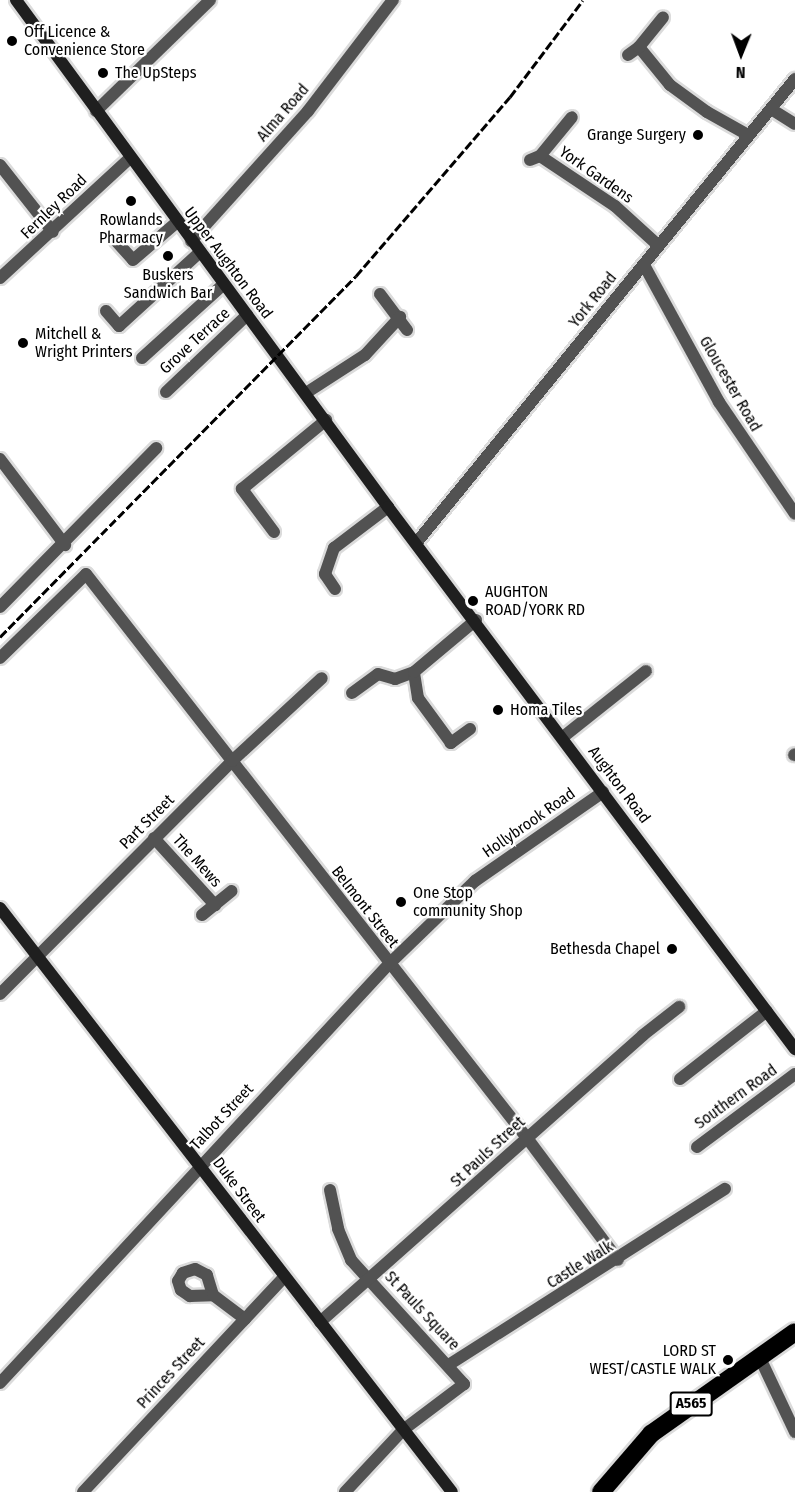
<!DOCTYPE html>
<html>
<head>
<meta charset="utf-8">
<style>
	body { margin:0 }
	#map { position:relative; width:795px; height:1492px; overflow:hidden; background:#fff; font-family:"Fira Sans Condensed",sans-serif }
	div>[style] { position:absolute }
	[style*='--x'] { left:calc(var(--x)*1px); top:calc(var(--y)*1px); width:calc(var(--w)*1px); rotate:calc(var(--a)*1deg) }
	.roads { filter:drop-shadow(2px 0 #dbdbdb) drop-shadow(-2px 0 #dbdbdb) drop-shadow(0 2px #dbdbdb) drop-shadow(0 -2px #dbdbdb) }
	.street>* { height:12px; margin:-6px; padding:0 6px; transform-origin:6px; border-radius:6px; background:#525252 }
	.secondary>* { height:12px; margin:-6px; padding:0 6px; transform-origin:6px; border-radius:6px; background:#1f1f1f }
	.highway>* { height:18px; margin:-9px; padding:0 9px; transform-origin:9px; border-radius:9px; background:#000 }
	.rail>* { height:3px; margin-top:-1.5px; transform-origin:0; background:repeating-linear-gradient(90deg,#000 0 9px,transparent 0 12px) }
	.dots>* { width:16px; height:16px; translate:-50% -50%; box-sizing:border-box; border:3px solid #fff; border-radius:50% }
	span { translate:-50% -50%; white-space:nowrap; text-align:center; line-height:1.15; -webkit-text-stroke:4.5px #fff; paint-order:stroke }
	.shield-label span { padding:2px 4px; background:#fff; border:2px solid; border-radius:4px; -webkit-text-stroke-width:0 }
	.shield-label { font-size:15px; color:#000; font-weight:700 }
	.poi-label { font-size:16px; color:#000 }
	.left { translate:0 -50%; text-align:left }
	.right { translate:-100% -50%; text-align:right }
	.street-label { font-size:16px; color:#000 }
	.north { position:absolute; left:711px; top:24px; width:60px; height:60px; -webkit-text-stroke:4px #fff; paint-order:stroke; rotate:181deg; font-size:16px; font-weight:700; line-height:24px; text-align:center; color:#000 }
	.north::after { content:''; display:block; margin:auto; width:21px; height:27px; background:#000; clip-path:polygon(50% 0,100% 100%,50% 72%,0 100%) }
</style>
</head>
<body>
<div id="map">
	<div class="roads">
		<div class="street">
			<i style="--x:639;--y:47;--w:49;--a:50.8"></i>
			<i style="--x:670;--y:85;--w:46;--a:36.1"></i>
			<i style="--x:707;--y:112;--w:47;--a:29.3"></i>
			<i style="--x:628;--y:55;--w:14;--a:-36"></i>
			<i style="--x:639;--y:47;--w:38;--a:-51"></i>
			<i style="--x:771;--y:109;--w:28;--a:32"></i>
			<i style="--x:96;--y:111;--w:159;--a:-44.2"></i>
			<i style="--x:540;--y:156;--w:90;--a:33.7"></i>
			<i style="--x:615;--y:206;--w:59;--a:42.3"></i>
			<i style="--x:530;--y:160;--w:11;--a:-22"></i>
			<i style="--x:540;--y:156;--w:50;--a:-50.6"></i>
			<i style="--x:0;--y:165;--w:85;--a:51.7"></i>
			<i style="--x:116;--y:241;--w:25;--a:48"></i>
			<i style="--x:133;--y:260;--w:58;--a:-40.8"></i>
			<i style="--x:191;--y:241;--w:175;--a:-48"></i>
			<i style="--x:308;--y:111;--w:140;--a:-52.6"></i>
			<i style="--x:644;--y:265;--w:156;--a:61.3"></i>
			<i style="--x:719;--y:402;--w:135;--a:55.8"></i>
			<i style="--x:0;--y:278;--w:176;--a:-42.7"></i>
			<i style="--x:380;--y:294;--w:45;--a:53.1"></i>
			<i style="--x:106;--y:311;--w:20;--a:49"></i>
			<i style="--x:119;--y:326;--w:110;--a:-42.4"></i>
			<i style="--x:142;--y:358;--w:110;--a:-42.1"></i>
			<i style="--x:166;--y:392;--w:112;--a:-43.5"></i>
			<i style="--x:306;--y:393;--w:70;--a:-32.8"></i>
			<i style="--x:365;--y:355;--w:52;--a:-47.4"></i>
			<i style="--x:0;--y:459;--w:108;--a:52.9"></i>
			<i style="--x:274;--y:532;--w:54;--a:-126.7"></i>
			<i style="--x:242;--y:489;--w:109;--a:-39.4"></i>
			<i style="--x:417;--y:542;--w:598;--a:-50.77"></i>
			<i style="--x:335;--y:589;--w:18;--a:-124"></i>
			<i style="--x:325;--y:574;--w:28;--a:-71"></i>
			<i style="--x:334;--y:548;--w:68;--a:-37.2"></i>
			<i style="--x:0;--y:607;--w:223;--a:-45.5"></i>
			<i style="--x:0;--y:658;--w:120;--a:-44.3"></i>
			<i style="--x:86;--y:574;--w:716;--a:51.98"></i>
			<i style="--x:527;--y:1138;--w:152;--a:53.3"></i>
			<i style="--x:352;--y:693;--w:32;--a:-36"></i>
			<i style="--x:378;--y:674;--w:18;--a:16"></i>
			<i style="--x:395;--y:679;--w:20;--a:-20"></i>
			<i style="--x:470;--y:729;--w:24;--a:144"></i>
			<i style="--x:451;--y:743;--w:56;--a:-126.3"></i>
			<i style="--x:418;--y:698;--w:26;--a:-99"></i>
			<i style="--x:414;--y:672;--w:81;--a:-40"></i>
			<i style="--x:563;--y:737;--w:106;--a:-38.5"></i>
			<i style="--x:794;--y:755;--w:1;--a:-45"></i>
			<i style="--x:154;--y:838;--w:91;--a:47.7"></i>
			<i style="--x:202;--y:915;--w:38;--a:-39"></i>
			<i style="--x:0;--y:994;--w:329;--a:-45.1"></i>
			<i style="--x:232;--y:761;--w:122;--a:-42.7"></i>
			<i style="--x:680;--y:1079;--w:110;--a:-38"></i>
			<i style="--x:697;--y:1147;--w:122;--a:-36.7"></i>
			<i style="--x:330;--y:1190;--w:40;--a:78"></i>
			<i style="--x:338;--y:1229;--w:34;--a:67"></i>
			<i style="--x:351;--y:1260;--w:168;--a:47.7"></i>
			<i style="--x:464;--y:1384;--w:76;--a:143"></i>
			<i style="--x:403;--y:1430;--w:85;--a:133.1"></i>
			<i style="--x:213;--y:1295;--w:21;--a:-107"></i>
			<i style="--x:207;--y:1275;--w:13;--a:-153"></i>
			<i style="--x:195;--y:1269;--w:13;--a:162"></i>
			<i style="--x:183;--y:1273;--w:9;--a:122"></i>
			<i style="--x:178;--y:1281;--w:9;--a:72"></i>
			<i style="--x:181;--y:1290;--w:11;--a:34"></i>
			<i style="--x:190;--y:1296;--w:23;--a:-2"></i>
			<i style="--x:213;--y:1295;--w:40;--a:37"></i>
			<i style="--x:320;--y:1322;--w:432;--a:-41.6"></i>
			<i style="--x:643;--y:1035;--w:46;--a:-37.9"></i>
			<i style="--x:760;--y:1358;--w:82;--a:64.7"></i>
			<i style="--x:450;--y:1364;--w:326;--a:-32.5"></i>
			<i style="--x:0;--y:1383;--w:572;--a:-47.13"></i>
			<i style="--x:389;--y:964;--w:120;--a:-44"></i>
			<i style="--x:475;--y:881;--w:156;--a:-34.8"></i>
			<i style="--x:83;--y:1492;--w:294;--a:-46.9"></i>
		</div>
		<div class="secondary">
			<i style="--x:16;--y:0;--w:629;--a:53.73"></i>
			<i style="--x:388;--y:507;--w:678;--a:53.1"></i>
			<i style="--x:0;--y:908;--w:738;--a:52.26"></i>
		</div>
		<div class="highway">
			<i style="--x:601;--y:1492;--w:77;--a:-49.2"></i>
			<i style="--x:651;--y:1434;--w:176;--a:-35.3"></i>
		</div>
	</div>
	<div class="rail">
		<i style="--x:0;--y:637;--w:507;--a:-45.4"></i>
		<i style="--x:356;--y:276;--w:236;--a:-49.3"></i>
		<i style="--x:510;--y:97;--w:121;--a:-53"></i>
	</div>
	<div class="dots">
		<i style="left:12px;top:41px;background:#000"></i>
		<i style="left:103px;top:73px;background:#000"></i>
		<i style="left:698px;top:135px;background:#000"></i>
		<i style="left:131px;top:201px;background:#000"></i>
		<i style="left:168px;top:256px;background:#000"></i>
		<i style="left:23px;top:343px;background:#000"></i>
		<i style="left:473px;top:601px;background:#000"></i>
		<i style="left:498px;top:710px;background:#000"></i>
		<i style="left:401px;top:902px;background:#000"></i>
		<i style="left:672px;top:949px;background:#000"></i>
		<i style="left:728px;top:1360px;background:#000"></i>
	</div>
	<div class="shield-label">
		<span style="left:691px;top:1404px">A565</span>
	</div>
	<div class="poi-label">
		<span class="left" style="left:24px;top:41px">Off Licence &amp;<br>Convenience Store</span>
		<span class="left" style="left:115px;top:73px">The UpSteps</span>
		<span class="right" style="left:686px;top:135px">Grange Surgery</span>
		<span style="left:131px;top:229px">Rowlands<br>Pharmacy</span>
		<span style="left:168px;top:284px">Buskers<br>Sandwich Bar</span>
		<span class="left" style="left:35px;top:343px">Mitchell &amp;<br>Wright Printers</span>
		<span class="left" style="left:485px;top:601px">AUGHTON<br>ROAD/YORK RD</span>
		<span class="left" style="left:510px;top:710px">Homa Tiles</span>
		<span class="left" style="left:413px;top:902px">One Stop<br>community Shop</span>
		<span class="right" style="left:660px;top:949px">Bethesda Chapel</span>
		<span class="right" style="left:716px;top:1360px">LORD ST<br>WEST/CASTLE WALK</span>
	</div>
	<div class="street-label">
		<span style="left:283px;top:113px;rotate:-49deg">Alma Road</span>
		<span style="left:596px;top:175px;rotate:35deg">York Gardens</span>
		<span style="left:54px;top:207px;rotate:-44deg">Fernley Road</span>
		<span style="left:228px;top:263px;rotate:53deg">Upper Aughton Road</span>
		<span style="left:593px;top:300px;rotate:-51deg">York Road</span>
		<span style="left:195px;top:341px;rotate:-43deg">Grove Terrace</span>
		<span style="left:730px;top:384px;rotate:60deg">Gloucester Road</span>
		<span style="left:619px;top:785px;rotate:53deg">Aughton Road</span>
		<span style="left:147px;top:822px;rotate:-45deg">Part Street</span>
		<span style="left:529px;top:823px;rotate:-35deg">Hollybrook Road</span>
		<span style="left:197px;top:861px;rotate:48deg">The Mews</span>
		<span style="left:365px;top:907px;rotate:52deg">Belmont Street</span>
		<span style="left:736px;top:1097px;rotate:-36deg">Southern Road</span>
		<span style="left:222px;top:1117px;rotate:-47deg">Talbot Street</span>
		<span style="left:488px;top:1152px;rotate:-43deg">St Pauls Street</span>
		<span style="left:239px;top:1190px;rotate:53deg">Duke Street</span>
		<span style="left:580px;top:1265px;rotate:-32deg">Castle Walk</span>
		<span style="left:422px;top:1311px;rotate:47deg">St Pauls Square</span>
		<span style="left:171px;top:1373px;rotate:-47deg">Princes Street</span>
	</div>
	<div class="north">N</div>
</div>
</body>
</html>
